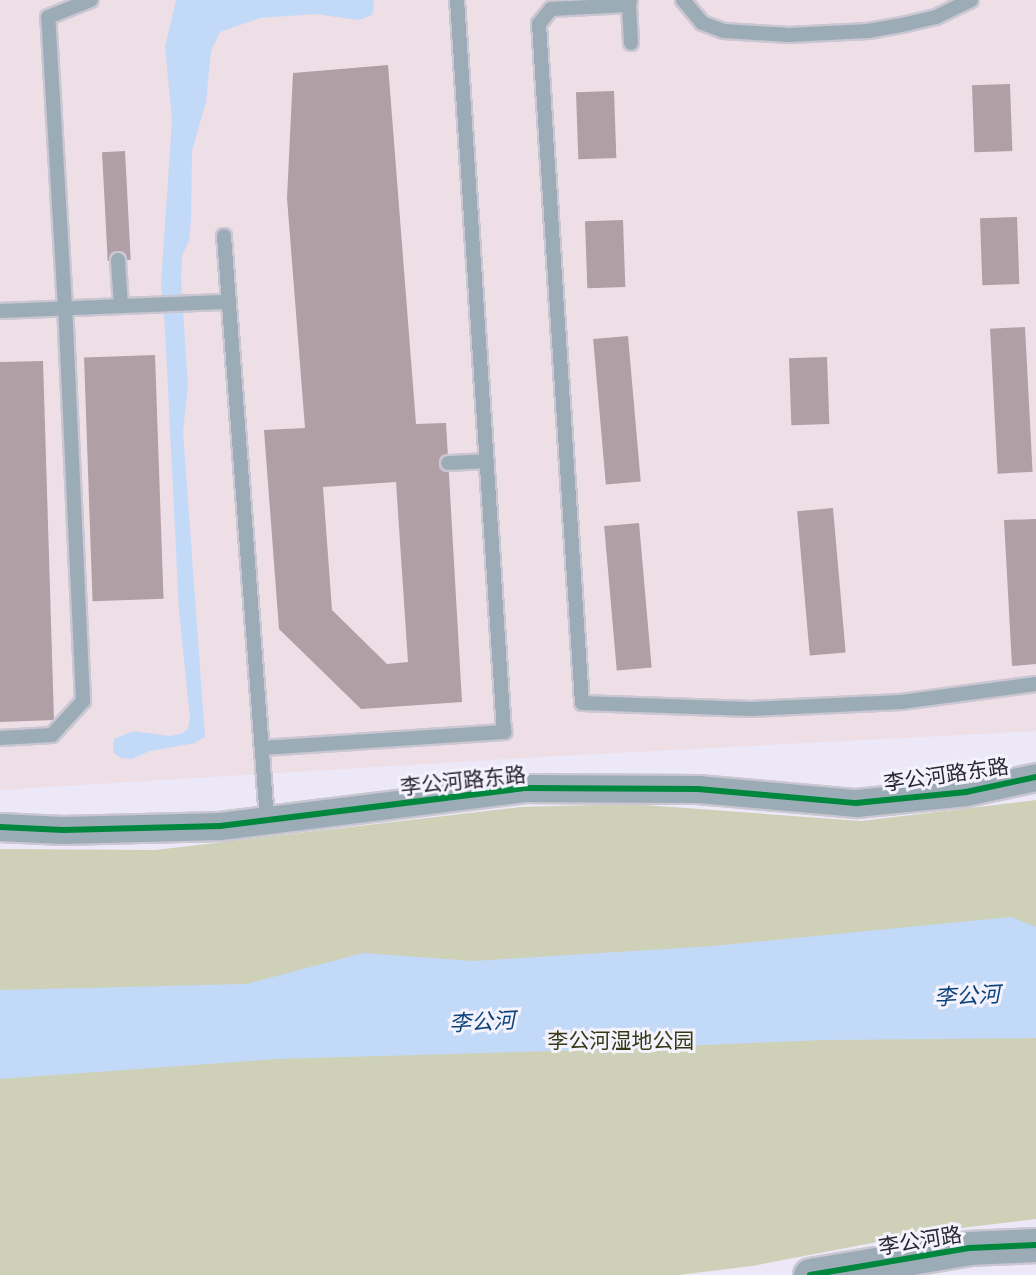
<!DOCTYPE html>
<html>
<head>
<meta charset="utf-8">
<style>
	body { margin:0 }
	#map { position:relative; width:1036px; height:1275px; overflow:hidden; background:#ece8f7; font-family:"Exo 2","Noto Sans SC",sans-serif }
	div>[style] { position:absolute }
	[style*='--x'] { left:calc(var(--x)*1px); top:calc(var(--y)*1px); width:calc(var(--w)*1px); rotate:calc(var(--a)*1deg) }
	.commercial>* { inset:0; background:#eedee6 }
	.green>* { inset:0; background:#ced1b7 }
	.water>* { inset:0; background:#c3d9f8 }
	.building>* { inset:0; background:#b09fa4; transform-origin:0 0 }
	.roads { filter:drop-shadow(2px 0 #cac7d2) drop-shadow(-2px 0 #cac7d2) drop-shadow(0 2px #cac7d2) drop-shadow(0 -2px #cac7d2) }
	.service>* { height:14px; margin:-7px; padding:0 7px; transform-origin:7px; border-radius:7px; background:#9cacb6 }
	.minor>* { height:27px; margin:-13.5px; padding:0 13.5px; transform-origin:13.5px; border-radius:13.5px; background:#9cacb6 }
	.tertiary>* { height:33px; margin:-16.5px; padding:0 16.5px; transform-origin:16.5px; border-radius:16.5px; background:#9cacb6 }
	.cycleway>* { height:6px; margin:-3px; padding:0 3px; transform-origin:3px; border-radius:3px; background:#00873e }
	span { translate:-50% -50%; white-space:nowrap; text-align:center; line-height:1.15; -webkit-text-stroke:6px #f4f2fd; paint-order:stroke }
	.street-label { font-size:21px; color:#292731 }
	.park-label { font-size:21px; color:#363a17 }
	.water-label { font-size:22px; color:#0e447c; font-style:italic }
</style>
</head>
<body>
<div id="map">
	<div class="commercial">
		<i style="clip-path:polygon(0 0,1036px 0,1036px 731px,540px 757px,0 790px)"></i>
	</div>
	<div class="green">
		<i style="clip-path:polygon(1036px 800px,1036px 1219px,935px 1231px,752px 1266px,678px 1275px,0 1275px,0 849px,155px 850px,521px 807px,631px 804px,861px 821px)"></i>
	</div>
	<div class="water">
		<i style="clip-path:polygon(176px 0,373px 0,374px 8px,372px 15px,359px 20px,315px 14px,260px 18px,220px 32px,211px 51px,206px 102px,192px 151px,191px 219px,189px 241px,182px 256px,181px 280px,188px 386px,183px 431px,205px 737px,195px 743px,150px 751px,132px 759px,121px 758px,113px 752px,114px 739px,133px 731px,170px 736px,181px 734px,188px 729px,190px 718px,179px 611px,165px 329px,161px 284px,172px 120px,165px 47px)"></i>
		<i style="clip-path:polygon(1011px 917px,1036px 927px,1036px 1038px,824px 1040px,583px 1050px,277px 1059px,0 1079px,0 990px,246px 984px,363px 953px,473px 961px,714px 946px)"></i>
	</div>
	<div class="building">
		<i style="clip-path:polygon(evenodd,388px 65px,416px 424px,446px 423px,462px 702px,361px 709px,279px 629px,264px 430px,305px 428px,287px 198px,293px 73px,388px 65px,396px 482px,408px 662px,387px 664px,332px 610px,323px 487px,396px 482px)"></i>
		<i style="left:1010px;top:84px;width:67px;height:38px;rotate:88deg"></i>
		<i style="left:614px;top:91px;width:67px;height:38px;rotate:88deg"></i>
		<i style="left:125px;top:151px;width:109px;height:23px;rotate:87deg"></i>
		<i style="left:1017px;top:217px;width:67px;height:37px;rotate:88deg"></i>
		<i style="left:623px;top:220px;width:67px;height:38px;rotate:88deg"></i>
		<i style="left:1025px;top:327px;width:145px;height:35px;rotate:87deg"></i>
		<i style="left:628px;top:336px;width:146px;height:35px;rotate:85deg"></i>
		<i style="left:155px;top:355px;width:244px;height:71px;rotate:88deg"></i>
		<i style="left:827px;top:357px;width:67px;height:38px;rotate:88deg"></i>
		<i style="clip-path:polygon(43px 361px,54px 720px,0 722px,0 362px)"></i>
		<i style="left:833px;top:508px;width:145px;height:36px;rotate:85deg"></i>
		<i style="clip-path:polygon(1036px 519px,1036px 664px,1012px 666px,1004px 520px)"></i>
		<i style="left:639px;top:523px;width:145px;height:35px;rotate:85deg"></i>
	</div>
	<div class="roads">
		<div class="service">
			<i style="--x:630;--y:0;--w:5;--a:101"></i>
			<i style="--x:629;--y:5;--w:78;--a:177.1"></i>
			<i style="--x:551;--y:9;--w:19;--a:129"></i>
			<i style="--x:539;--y:24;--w:680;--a:86.38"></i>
			<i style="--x:582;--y:703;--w:169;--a:2"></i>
			<i style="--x:751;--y:709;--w:150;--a:-2.7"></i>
			<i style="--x:901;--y:702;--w:136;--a:-7.6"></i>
			<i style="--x:683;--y:0;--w:30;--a:50"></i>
			<i style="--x:702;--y:23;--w:23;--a:20"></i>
			<i style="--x:724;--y:31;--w:65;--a:3.5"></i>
			<i style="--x:789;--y:35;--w:79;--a:-2.9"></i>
			<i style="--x:868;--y:31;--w:39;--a:-10"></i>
			<i style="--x:906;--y:24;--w:31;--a:-13"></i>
			<i style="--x:936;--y:17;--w:39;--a:-26"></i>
			<i style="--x:629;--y:5;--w:38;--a:87"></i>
			<i style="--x:224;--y:236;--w:586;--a:85.79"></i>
			<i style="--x:118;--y:260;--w:46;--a:86.3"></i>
			<i style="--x:0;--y:311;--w:229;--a:-2.3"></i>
			<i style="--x:448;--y:463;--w:38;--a:-3"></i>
			<i style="--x:0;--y:738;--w:52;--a:-3.3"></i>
			<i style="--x:52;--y:735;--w:46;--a:-47.6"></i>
			<i style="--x:83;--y:701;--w:393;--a:-92.6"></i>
			<i style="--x:65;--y:308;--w:291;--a:-93.3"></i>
			<i style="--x:48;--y:17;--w:46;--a:-21.6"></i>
			<i style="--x:262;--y:748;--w:243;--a:-3.8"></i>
			<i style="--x:504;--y:732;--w:734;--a:-93.67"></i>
		</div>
		<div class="minor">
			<i style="--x:0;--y:827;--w:63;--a:2.7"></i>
			<i style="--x:63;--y:830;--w:157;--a:-1.5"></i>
			<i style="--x:220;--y:826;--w:305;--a:-7.1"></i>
			<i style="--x:523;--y:788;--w:175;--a:0.3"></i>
			<i style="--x:698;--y:789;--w:159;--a:5.1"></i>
			<i style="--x:856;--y:803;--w:111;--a:-5.7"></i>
			<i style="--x:966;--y:792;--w:72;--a:-12.1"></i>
		</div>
		<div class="tertiary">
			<i style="--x:810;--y:1275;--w:161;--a:-9.6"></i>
			<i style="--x:969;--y:1248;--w:67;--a:-2.6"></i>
		</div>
	</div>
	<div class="cycleway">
		<i style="--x:0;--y:827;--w:63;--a:2.7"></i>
		<i style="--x:63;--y:830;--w:157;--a:-1.5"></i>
		<i style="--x:220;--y:826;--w:305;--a:-7.1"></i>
		<i style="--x:523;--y:788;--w:175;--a:0.3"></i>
		<i style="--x:698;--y:789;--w:159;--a:5.1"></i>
		<i style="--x:856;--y:803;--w:111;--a:-5.7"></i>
		<i style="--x:966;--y:792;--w:72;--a:-12.1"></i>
		<i style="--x:810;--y:1275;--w:161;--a:-9.6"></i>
		<i style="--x:969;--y:1248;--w:67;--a:-2.6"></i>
	</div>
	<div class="street-label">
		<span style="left:946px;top:774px;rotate:-8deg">李公河路东路</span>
		<span style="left:463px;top:780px;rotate:-6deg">李公河路东路</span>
		<span style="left:920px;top:1240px;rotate:-9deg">李公河路</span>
	</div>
	<div class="park-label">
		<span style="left:621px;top:1040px">李公河湿地公园</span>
	</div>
	<div class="water-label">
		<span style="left:967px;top:995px;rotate:-3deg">李公河</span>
		<span style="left:482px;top:1021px;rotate:-3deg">李公河</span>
	</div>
</div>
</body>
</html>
